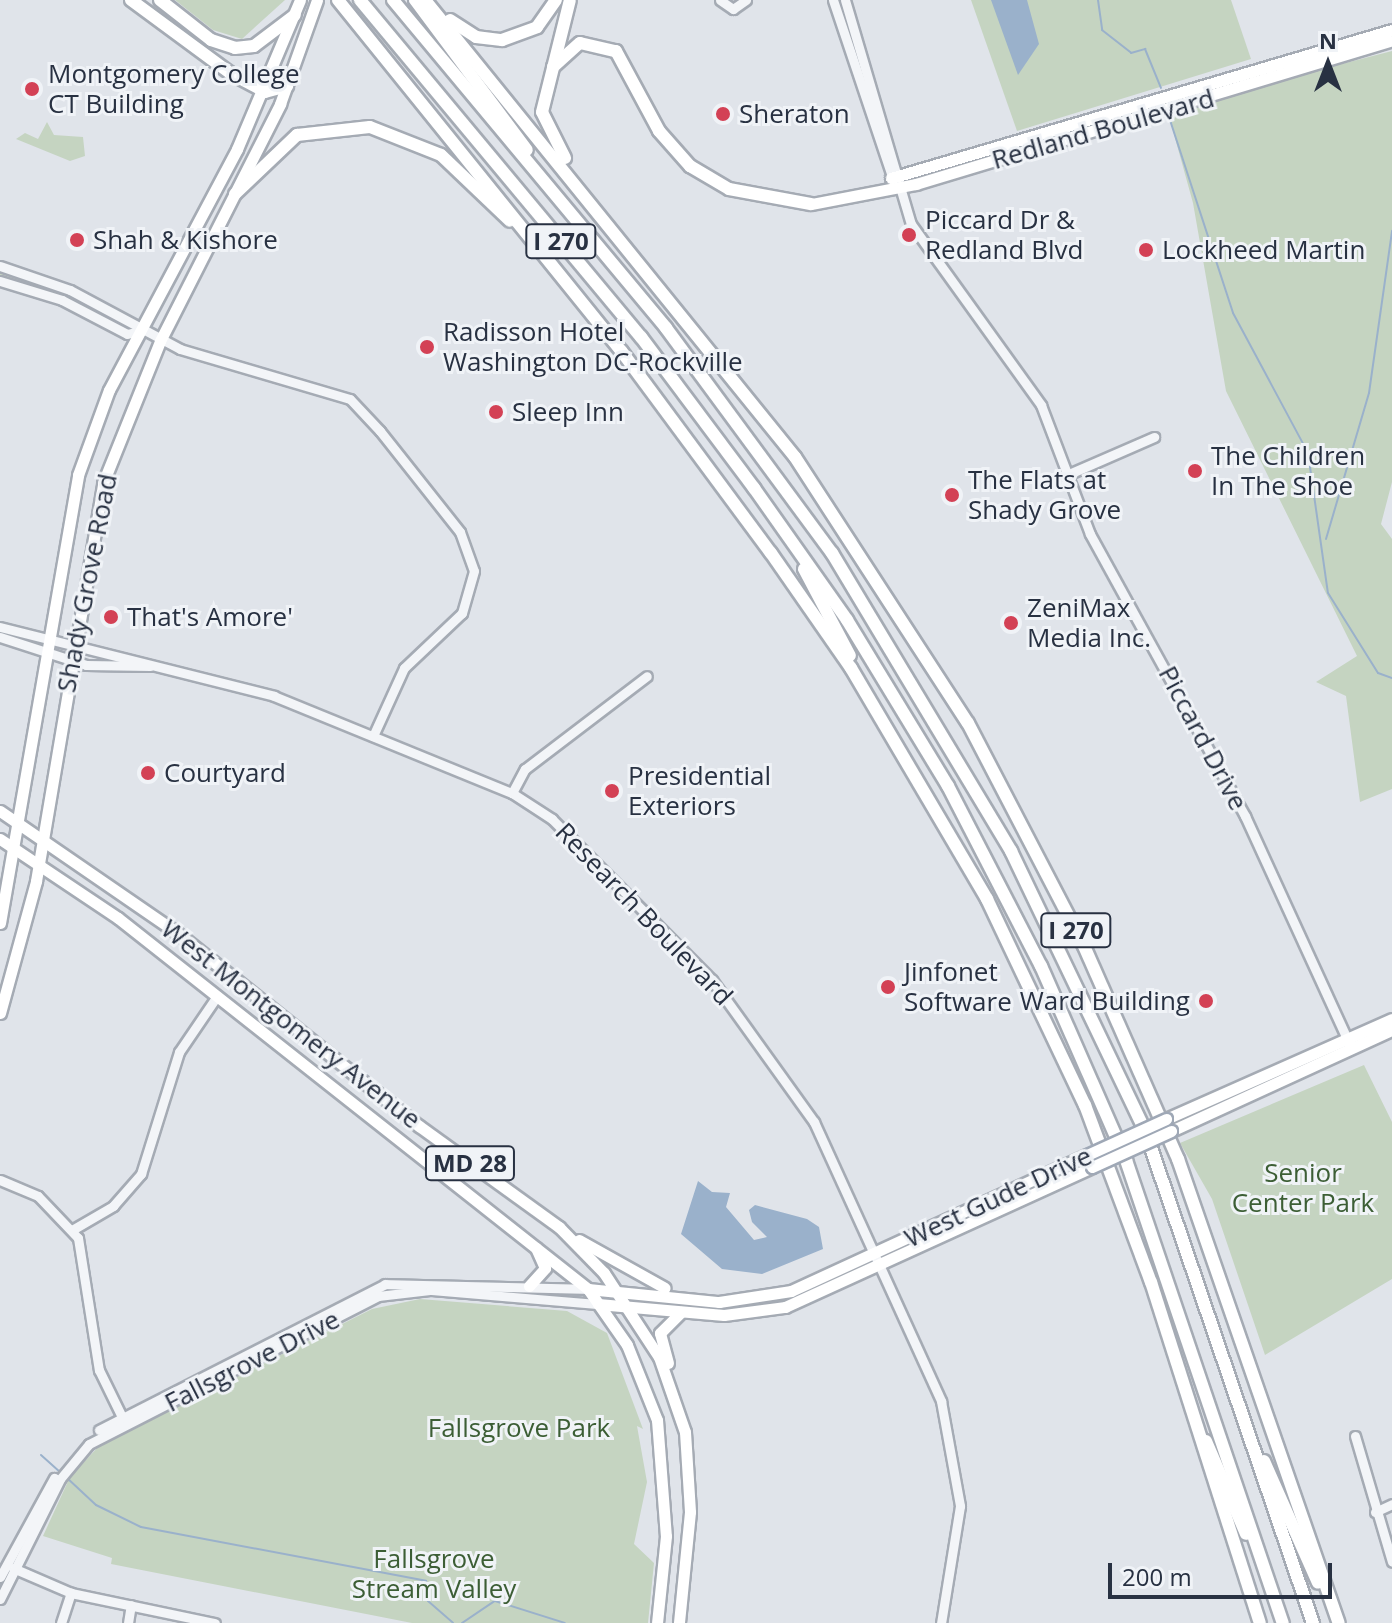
<!DOCTYPE html>
<html>
<head>
<meta charset="utf-8">
<style>
	body { margin:0 }
	#map { position:relative; width:1392px; height:1623px; overflow:hidden; background:#e0e4ea; font-family:"Open Sans",sans-serif }
	div>[style] { position:absolute }
	[style*='--x'] { left:calc(var(--x)*1px); top:calc(var(--y)*1px); width:calc(var(--w)*1px); rotate:calc(var(--a)*1deg) }
	.green>* { inset:0; background:#c5d4c1 }
	.water>* { inset:0; background:#9ab1cb }
	.stream>* { height:2px; margin:-1px; padding:0 1px; transform-origin:1px; border-radius:1px; background:#9ab1cb }
	.roads { filter:drop-shadow(2px 0 #a5abb4) drop-shadow(-2px 0 #a5abb4) drop-shadow(0 2px #a5abb4) drop-shadow(0 -2px #a5abb4) }
	.minor>* { height:9px; margin:-4.5px; padding:0 4.5px; transform-origin:4.5px; border-radius:4.5px; background:#f3f5f8 }
	.major>* { height:11px; margin:-5.5px; padding:0 5.5px; transform-origin:5.5px; border-radius:5.5px; background:#fff }
	.highway>* { height:12px; margin:-6px; padding:0 6px; transform-origin:6px; border-radius:6px; background:#fff }
	.bridges { filter:drop-shadow(2px 0 #9fa8b6) drop-shadow(-2px 0 #9fa8b6) drop-shadow(0 2px #9fa8b6) drop-shadow(0 -2px #9fa8b6) }
	.major-bridge>* { height:11px; margin:-5.5px; padding:0 5.5px; transform-origin:5.5px; border-radius:5.5px; background:#fff }
	.dots>* { width:22px; height:22px; translate:-50% -50%; box-sizing:border-box; border:4px solid #f0f3f7; border-radius:50% }
	span { translate:-50% -50%; white-space:nowrap; text-align:center; line-height:1.15; -webkit-text-stroke:6px #f0f3f7; paint-order:stroke }
	.shield-label span { padding:2px 6px; background:#f0f3f7; border:2px solid; border-radius:6px; -webkit-text-stroke-width:0 }
	.shield-label { font-size:24px; color:#283142; font-weight:700 }
	.poi-label { font-size:26px; color:#283142 }
	.left { translate:0 -50%; text-align:left }
	.right { translate:-100% -50%; text-align:right }
	.street-label { font-size:26px; color:#283142 }
	.park-label { font-size:26px; color:#3c5e35 }
	.north { position:absolute; left:1288px; top:24px; width:80px; height:80px; -webkit-text-stroke:6px #f0f3f7; paint-order:stroke; rotate:0deg; font-size:22px; font-weight:700; line-height:32px; text-align:center; color:#283142 }
	.north::after { content:''; display:block; margin:auto; width:28px; height:36px; background:#283142; clip-path:polygon(50% 0,100% 100%,50% 72%,0 100%) }
	.scale { position:absolute; left:1108px; top:1563px; width:224px; height:36px; box-sizing:border-box; border:4px solid #283142; border-top:0; padding-left:10px; font-size:24px; line-height:28px; white-space:nowrap; color:#283142; -webkit-text-stroke:6px #f0f3f7; paint-order:stroke }
</style>
</head>
<body>
<div id="map">
	<div class="green">
		<i style="clip-path:polygon(175px 0,285px 0,242px 39px,213px 30px)"></i>
		<i style="clip-path:polygon(971px 0,1231px 0,1251px 59px,1017px 131px)"></i>
		<i style="clip-path:polygon(1392px 51px,1392px 482px,1381px 524px,1392px 539px,1392px 789px,1360px 802px,1346px 696px,1316px 682px,1357px 656px,1226px 391px,1193px 203px,1167px 109px)"></i>
		<i style="clip-path:polygon(47px 122px,54px 135px,83px 137px,85px 156px,70px 161px,16px 139px,25px 133px,38px 139px)"></i>
		<i style="clip-path:polygon(0 271px,55px 287px,130px 326px,0 277px)"></i>
		<i style="clip-path:polygon(1364px 1065px,1392px 1122px,1392px 1279px,1265px 1355px,1212px 1199px,1180px 1143px)"></i>
		<i style="clip-path:polygon(420px 1299px,567px 1311px,607px 1333px,643px 1429px,637px 1426px,647px 1482px,634px 1544px,654px 1563px,648px 1623px,412px 1623px,111px 1564px,112px 1558px,43px 1536px,70px 1477px,99px 1446px,372px 1309px)"></i>
	</div>
	<div class="water">
		<i style="clip-path:polygon(991px 0,1027px 0,1039px 44px,1018px 75px)"></i>
		<i style="clip-path:polygon(698px 1181px,712px 1192px,730px 1193px,726px 1207px,754px 1240px,767px 1237px,752px 1222px,749px 1210px,755px 1205px,807px 1219px,819px 1227px,823px 1249px,762px 1274px,722px 1269px,681px 1234px)"></i>
	</div>
	<div class="stream">
		<i style="--x:1098;--y:0;--w:30;--a:82"></i>
		<i style="--x:1102;--y:30;--w:37;--a:38"></i>
		<i style="--x:1131;--y:53;--w:15;--a:-16"></i>
		<i style="--x:1145;--y:49;--w:42;--a:67.7"></i>
		<i style="--x:1169;--y:117;--w:206;--a:71.9"></i>
		<i style="--x:1233;--y:313;--w:159;--a:61.8"></i>
		<i style="--x:1308;--y:453;--w:141;--a:81.9"></i>
		<i style="--x:1328;--y:593;--w:94;--a:58"></i>
		<i style="--x:1378;--y:673;--w:15;--a:20"></i>
		<i style="--x:1326;--y:539;--w:152;--a:-73.6"></i>
		<i style="--x:1369;--y:393;--w:164;--a:-81.9"></i>
		<i style="--x:41;--y:1455;--w:27;--a:42"></i>
		<i style="--x:66;--y:1477;--w:41;--a:43"></i>
		<i style="--x:96;--y:1505;--w:50;--a:26.1"></i>
		<i style="--x:141;--y:1527;--w:290;--a:10.7"></i>
		<i style="--x:426;--y:1581;--w:20;--a:84"></i>
		<i style="--x:428;--y:1601;--w:33;--a:41"></i>
		<i style="--x:462;--y:1623;--w:40;--a:-34"></i>
		<i style="--x:495;--y:1601;--w:73;--a:17.4"></i>
	</div>
	<div class="roads">
		<div class="minor">
			<i style="--x:720;--y:0;--w:16;--a:35"></i>
			<i style="--x:733;--y:9;--w:16;--a:-35"></i>
			<i style="--x:833;--y:0;--w:192;--a:71.5"></i>
			<i style="--x:845;--y:0;--w:234;--a:73.6"></i>
			<i style="--x:911;--y:224;--w:223;--a:54.3"></i>
			<i style="--x:1041;--y:405;--w:138;--a:69.2"></i>
			<i style="--x:1090;--y:534;--w:322;--a:61.2"></i>
			<i style="--x:1245;--y:816;--w:252;--a:65.4"></i>
			<i style="--x:0;--y:266;--w:74;--a:18.9"></i>
			<i style="--x:70;--y:290;--w:125;--a:28.2"></i>
			<i style="--x:180;--y:349;--w:177;--a:16.4"></i>
			<i style="--x:350;--y:399;--w:44;--a:46.8"></i>
			<i style="--x:380;--y:431;--w:129;--a:51.6"></i>
			<i style="--x:460;--y:532;--w:41;--a:70.3"></i>
			<i style="--x:474;--y:571;--w:44;--a:105.9"></i>
			<i style="--x:462;--y:613;--w:80;--a:136.5"></i>
			<i style="--x:404;--y:668;--w:75;--a:114.5"></i>
			<i style="--x:0;--y:281;--w:65;--a:17"></i>
			<i style="--x:62;--y:300;--w:73;--a:27.6"></i>
			<i style="--x:127;--y:334;--w:12;--a:-14"></i>
			<i style="--x:1069;--y:474;--w:93;--a:-23.5"></i>
			<i style="--x:0;--y:627;--w:283;--a:14.1"></i>
			<i style="--x:274;--y:696;--w:257;--a:22.2"></i>
			<i style="--x:512;--y:793;--w:48;--a:33"></i>
			<i style="--x:552;--y:819;--w:227;--a:45.2"></i>
			<i style="--x:712;--y:980;--w:175;--a:54.3"></i>
			<i style="--x:814;--y:1122;--w:307;--a:65.5"></i>
			<i style="--x:941;--y:1401;--w:107;--a:79.7"></i>
			<i style="--x:960;--y:1506;--w:119;--a:99.2"></i>
			<i style="--x:0;--y:637;--w:90;--a:18"></i>
			<i style="--x:86;--y:665;--w:64;--a:0.9"></i>
			<i style="--x:512;--y:793;--w:27;--a:-62"></i>
			<i style="--x:525;--y:769;--w:153;--a:-37.3"></i>
			<i style="--x:0;--y:1180;--w:41;--a:22.8"></i>
			<i style="--x:38;--y:1196;--w:58;--a:46.4"></i>
			<i style="--x:78;--y:1238;--w:134;--a:81"></i>
			<i style="--x:99;--y:1370;--w:57;--a:63.9"></i>
			<i style="--x:72;--y:1230;--w:48;--a:-30.3"></i>
			<i style="--x:113;--y:1206;--w:43;--a:-48.8"></i>
			<i style="--x:141;--y:1174;--w:128;--a:-72.7"></i>
			<i style="--x:179;--y:1052;--w:68;--a:-55.8"></i>
			<i style="--x:99;--y:1430;--w:321;--a:-27"></i>
			<i style="--x:385;--y:1284;--w:203;--a:1.4"></i>
			<i style="--x:1355;--y:1436;--w:131;--a:73.6"></i>
			<i style="--x:1375;--y:1512;--w:19;--a:-25"></i>
			<i style="--x:13;--y:1568;--w:63;--a:23.3"></i>
			<i style="--x:71;--y:1593;--w:147;--a:11.8"></i>
			<i style="--x:0;--y:1577;--w:113;--a:-61.4"></i>
			<i style="--x:0;--y:1599;--w:134;--a:-63.4"></i>
			<i style="--x:60;--y:1479;--w:45;--a:-50.4"></i>
			<i style="--x:89;--y:1444;--w:325;--a:-27.1"></i>
			<i style="--x:378;--y:1296;--w:52;--a:-6.6"></i>
			<i style="--x:430;--y:1290;--w:169;--a:4.8"></i>
			<i style="--x:61;--y:1623;--w:32;--a:-72"></i>
			<i style="--x:128;--y:1623;--w:18;--a:-81"></i>
		</div>
		<div class="major">
			<i style="--x:891;--y:178;--w:522;--a:-16.46"></i>
			<i style="--x:811;--y:204;--w:107;--a:-10.8"></i>
			<i style="--x:916;--y:184;--w:497;--a:-16.8"></i>
			<i style="--x:0;--y:811;--w:214;--a:34.5"></i>
			<i style="--x:176;--y:932;--w:311;--a:38.6"></i>
			<i style="--x:419;--y:1126;--w:173;--a:35.8"></i>
			<i style="--x:559;--y:1227;--w:64;--a:45.6"></i>
			<i style="--x:604;--y:1273;--w:100;--a:56.8"></i>
			<i style="--x:659;--y:1357;--w:79;--a:70.9"></i>
			<i style="--x:685;--y:1432;--w:80;--a:86.4"></i>
			<i style="--x:690;--y:1512;--w:112;--a:95.7"></i>
			<i style="--x:0;--y:839;--w:142;--a:33.8"></i>
			<i style="--x:118;--y:918;--w:599;--a:38.29"></i>
			<i style="--x:588;--y:1289;--w:68;--a:55.1"></i>
			<i style="--x:627;--y:1345;--w:81;--a:68.2"></i>
			<i style="--x:657;--y:1420;--w:116;--a:85.6"></i>
			<i style="--x:666;--y:1536;--w:87;--a:95.9"></i>
			<i style="--x:0;--y:923;--w:455;--a:-80.1"></i>
			<i style="--x:78;--y:475;--w:90;--a:-70"></i>
			<i style="--x:109;--y:390;--w:273;--a:-62"></i>
			<i style="--x:237;--y:149;--w:162;--a:-67.1"></i>
			<i style="--x:0;--y:1013;--w:137;--a:-74.7"></i>
			<i style="--x:36;--y:881;--w:404;--a:-80.4"></i>
			<i style="--x:103;--y:483;--w:153;--a:-68.1"></i>
			<i style="--x:160;--y:341;--w:266;--a:-63.1"></i>
			<i style="--x:280;--y:104;--w:110;--a:-70.4"></i>
			<i style="--x:1166;--y:1119;--w:247;--a:-23.9"></i>
			<i style="--x:1171;--y:1131;--w:243;--a:-24.6"></i>
			<i style="--x:579;--y:1240;--w:98;--a:29.2"></i>
			<i style="--x:529;--y:1286;--w:24;--a:-48"></i>
			<i style="--x:545;--y:1268;--w:22;--a:-114"></i>
			<i style="--x:588;--y:1289;--w:132;--a:5.7"></i>
			<i style="--x:719;--y:1302;--w:73;--a:-8.7"></i>
			<i style="--x:791;--y:1291;--w:326;--a:-24.7"></i>
			<i style="--x:598;--y:1304;--w:126;--a:5"></i>
			<i style="--x:724;--y:1315;--w:62;--a:-7.5"></i>
			<i style="--x:785;--y:1307;--w:337;--a:-24.5"></i>
			<i style="--x:668;--y:1363;--w:31;--a:-105"></i>
			<i style="--x:660;--y:1333;--w:30;--a:-45"></i>
		</div>
		<div class="highway">
			<i style="--x:131;--y:0;--w:123;--a:36.4"></i>
			<i style="--x:230;--y:73;--w:40;--a:28"></i>
			<i style="--x:265;--y:92;--w:23;--a:-15"></i>
			<i style="--x:160;--y:0;--w:65;--a:38.1"></i>
			<i style="--x:211;--y:40;--w:25;--a:18"></i>
			<i style="--x:235;--y:48;--w:19;--a:-6"></i>
			<i style="--x:254;--y:46;--w:51;--a:-37.1"></i>
			<i style="--x:338;--y:0;--w:452;--a:51.1"></i>
			<i style="--x:622;--y:352;--w:250;--a:53.5"></i>
			<i style="--x:771;--y:553;--w:140;--a:55.2"></i>
			<i style="--x:851;--y:668;--w:268;--a:59.5"></i>
			<i style="--x:987;--y:899;--w:228;--a:64.6"></i>
			<i style="--x:1085;--y:1105;--w:189;--a:69.6"></i>
			<i style="--x:1151;--y:1282;--w:358;--a:72.3"></i>
			<i style="--x:360;--y:0;--w:439;--a:50.2"></i>
			<i style="--x:641;--y:337;--w:189;--a:53.2"></i>
			<i style="--x:754;--y:488;--w:161;--a:54.8"></i>
			<i style="--x:847;--y:620;--w:194;--a:58.7"></i>
			<i style="--x:948;--y:786;--w:203;--a:62.7"></i>
			<i style="--x:1041;--y:966;--w:212;--a:66.3"></i>
			<i style="--x:1126;--y:1160;--w:489;--a:71.3"></i>
			<i style="--x:393;--y:0;--w:427;--a:50.2"></i>
			<i style="--x:666;--y:328;--w:280;--a:53.6"></i>
			<i style="--x:832;--y:553;--w:348;--a:59"></i>
			<i style="--x:1011;--y:851;--w:313;--a:64.4"></i>
			<i style="--x:1146;--y:1133;--w:518;--a:71.18"></i>
			<i style="--x:415;--y:0;--w:187;--a:53.3"></i>
			<i style="--x:425;--y:0;--w:588;--a:51.01"></i>
			<i style="--x:795;--y:457;--w:317;--a:57"></i>
			<i style="--x:968;--y:723;--w:251;--a:62.5"></i>
			<i style="--x:1084;--y:946;--w:233;--a:66.2"></i>
			<i style="--x:1178;--y:1159;--w:491;--a:70.9"></i>
			<i style="--x:450;--y:20;--w:31;--a:33"></i>
			<i style="--x:476;--y:37;--w:26;--a:7"></i>
			<i style="--x:502;--y:40;--w:37;--a:-20"></i>
			<i style="--x:537;--y:27;--w:33;--a:-55"></i>
			<i style="--x:553;--y:67;--w:36;--a:-42"></i>
			<i style="--x:580;--y:43;--w:37;--a:13"></i>
			<i style="--x:616;--y:51;--w:91;--a:61.7"></i>
			<i style="--x:659;--y:131;--w:47;--a:48.5"></i>
			<i style="--x:690;--y:166;--w:45;--a:30.5"></i>
			<i style="--x:729;--y:189;--w:83;--a:10.4"></i>
			<i style="--x:565;--y:158;--w:51;--a:-116.6"></i>
			<i style="--x:542;--y:112;--w:115;--a:-76"></i>
			<i style="--x:235;--y:194;--w:86;--a:-43.6"></i>
			<i style="--x:297;--y:135;--w:73;--a:-6.3"></i>
			<i style="--x:370;--y:127;--w:76;--a:21.5"></i>
			<i style="--x:441;--y:155;--w:95;--a:43.7"></i>
			<i style="--x:804;--y:569;--w:98;--a:62.1"></i>
			<i style="--x:1206;--y:1441;--w:101;--a:66.7"></i>
			<i style="--x:1264;--y:1461;--w:133;--a:66.1"></i>
		</div>
	</div>
	<div class="bridges">
		<div class="major-bridge">
			<i style="--x:1087;--y:1155;--w:87;--a:-24.5"></i>
			<i style="--x:1092;--y:1167;--w:87;--a:-24.5"></i>
		</div>
	</div>
	<div class="dots">
		<i style="left:32px;top:89px;background:#d34155"></i>
		<i style="left:723px;top:114px;background:#d34155"></i>
		<i style="left:909px;top:235px;background:#d34155"></i>
		<i style="left:77px;top:240px;background:#d34155"></i>
		<i style="left:1146px;top:250px;background:#d34155"></i>
		<i style="left:427px;top:347px;background:#d34155"></i>
		<i style="left:496px;top:412px;background:#d34155"></i>
		<i style="left:1195px;top:471px;background:#d34155"></i>
		<i style="left:952px;top:495px;background:#d34155"></i>
		<i style="left:111px;top:617px;background:#d34155"></i>
		<i style="left:1011px;top:623px;background:#d34155"></i>
		<i style="left:148px;top:773px;background:#d34155"></i>
		<i style="left:612px;top:791px;background:#d34155"></i>
		<i style="left:888px;top:987px;background:#d34155"></i>
		<i style="left:1206px;top:1001px;background:#d34155"></i>
	</div>
	<div class="shield-label">
		<span style="left:561px;top:241px">I 270</span>
		<span style="left:1076px;top:930px">I 270</span>
		<span style="left:470px;top:1163px">MD 28</span>
	</div>
	<div class="poi-label">
		<span class="left" style="left:48px;top:89px">Montgomery College<br>CT Building</span>
		<span class="left" style="left:739px;top:114px">Sheraton</span>
		<span class="left" style="left:925px;top:235px">Piccard Dr &amp;<br>Redland Blvd</span>
		<span class="left" style="left:93px;top:240px">Shah &amp; Kishore</span>
		<span class="left" style="left:1162px;top:250px">Lockheed Martin</span>
		<span class="left" style="left:443px;top:347px">Radisson Hotel<br>Washington DC-Rockville</span>
		<span class="left" style="left:512px;top:412px">Sleep Inn</span>
		<span class="left" style="left:1211px;top:471px">The Children<br>In The Shoe</span>
		<span class="left" style="left:968px;top:495px">The Flats at<br>Shady Grove</span>
		<span class="left" style="left:1027px;top:623px">ZeniMax<br>Media Inc.</span>
		<span class="left" style="left:127px;top:617px">That's Amore'</span>
		<span class="left" style="left:164px;top:773px">Courtyard</span>
		<span class="left" style="left:628px;top:791px">Presidential<br>Exteriors</span>
		<span class="left" style="left:904px;top:987px">Jinfonet<br>Software</span>
		<span class="right" style="left:1190px;top:1001px">Ward Building</span>
	</div>
	<div class="street-label">
		<span style="left:1103px;top:129px;rotate:-16deg">Redland Boulevard</span>
		<span style="left:87px;top:583px;rotate:-79deg">Shady Grove Road</span>
		<span style="left:1203px;top:738px;rotate:62deg">Piccard Drive</span>
		<span style="left:644px;top:914px;rotate:46deg">Research Boulevard</span>
		<span style="left:291px;top:1024px;rotate:38deg">West Montgomery Avenue</span>
		<span style="left:998px;top:1197px;rotate:-25deg">West Gude Drive</span>
		<span style="left:252px;top:1361px;rotate:-27deg">Fallsgrove Drive</span>
	</div>
	<div class="park-label">
		<span style="left:1303px;top:1188px">Senior<br>Center Park</span>
		<span style="left:519px;top:1428px">Fallsgrove Park</span>
		<span style="left:434px;top:1574px">Fallsgrove<br>Stream Valley</span>
	</div>
	<div class="north">N</div>
	<div class="scale">200 m</div>
</div>
</body>
</html>
